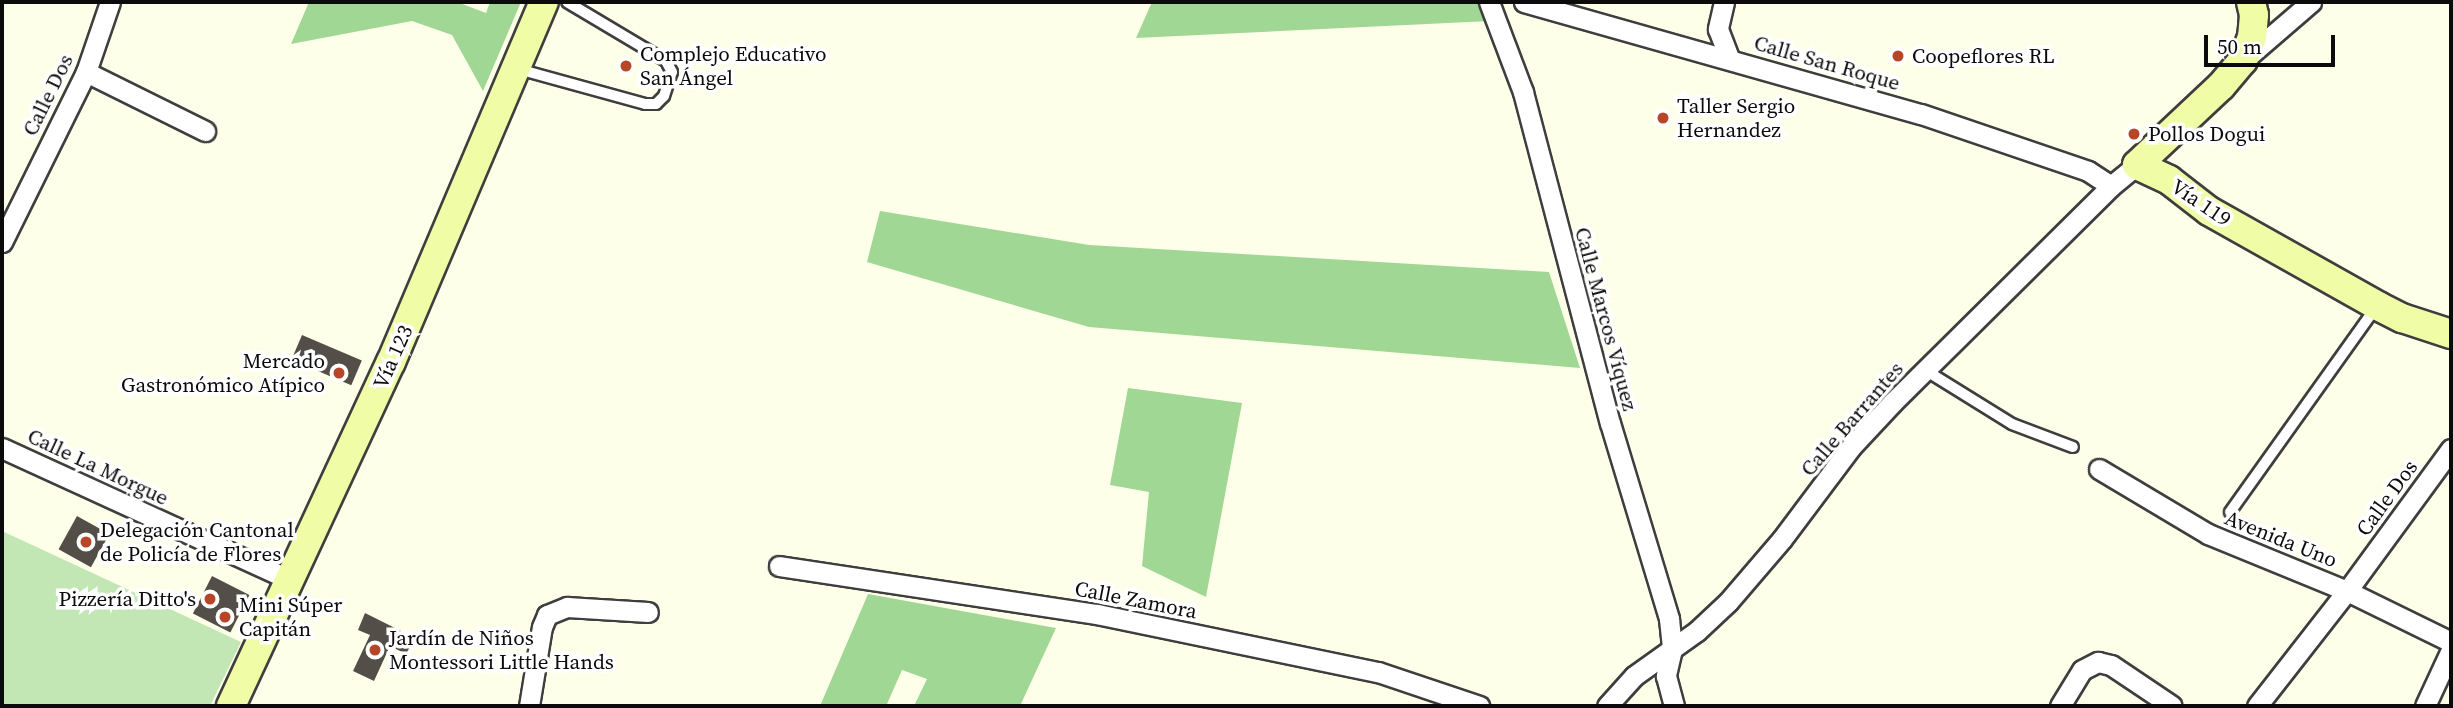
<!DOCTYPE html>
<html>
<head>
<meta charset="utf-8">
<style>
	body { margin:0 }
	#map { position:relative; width:2453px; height:708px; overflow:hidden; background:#fdffe9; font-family:"Source Serif 4",serif }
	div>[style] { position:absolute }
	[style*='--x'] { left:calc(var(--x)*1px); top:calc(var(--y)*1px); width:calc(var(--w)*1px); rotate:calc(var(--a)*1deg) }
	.green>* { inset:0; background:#c2e7b5 }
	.forest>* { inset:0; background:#a1d794 }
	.building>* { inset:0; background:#534f48; transform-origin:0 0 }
	.roads { filter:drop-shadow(2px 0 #3e3e3e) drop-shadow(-2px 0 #3e3e3e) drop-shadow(0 2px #3e3e3e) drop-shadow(0 -2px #3e3e3e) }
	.lane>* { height:10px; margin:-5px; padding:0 5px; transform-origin:5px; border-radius:5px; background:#fff }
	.street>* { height:19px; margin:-9.5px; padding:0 9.5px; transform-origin:9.5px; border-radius:9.5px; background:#fff }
	.secondary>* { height:28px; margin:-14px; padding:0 14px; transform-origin:14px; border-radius:14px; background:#f0fda6 }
	.dots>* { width:19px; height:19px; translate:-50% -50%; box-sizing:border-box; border:4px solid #fff; border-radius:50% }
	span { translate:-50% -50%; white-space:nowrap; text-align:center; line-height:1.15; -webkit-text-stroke:7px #fff; paint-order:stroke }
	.poi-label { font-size:21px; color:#0b0b0b }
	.left { translate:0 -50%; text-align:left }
	.right { translate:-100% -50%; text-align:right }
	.street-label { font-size:21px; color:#0b0b0b }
	.frame { position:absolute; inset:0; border:4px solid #0b0b0b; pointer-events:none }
	.scale { position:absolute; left:2204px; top:35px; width:131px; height:32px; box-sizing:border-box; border:4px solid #0b0b0b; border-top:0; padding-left:9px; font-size:21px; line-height:24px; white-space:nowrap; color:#0b0b0b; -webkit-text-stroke:5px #fff; paint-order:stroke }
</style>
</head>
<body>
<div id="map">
	<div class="green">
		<i style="clip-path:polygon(2px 531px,241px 642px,210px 706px,2px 706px)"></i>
	</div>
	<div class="forest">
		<i style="clip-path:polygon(309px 2px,457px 2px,486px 13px,490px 2px,521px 2px,483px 91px,452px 35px,412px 21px,291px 44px)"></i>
		<i style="clip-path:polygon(1152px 2px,1481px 2px,1490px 21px,1136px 38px)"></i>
		<i style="clip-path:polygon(880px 211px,1089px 245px,1549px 272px,1580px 368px,1089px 327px,867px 262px)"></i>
		<i style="clip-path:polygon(1128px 388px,1242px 403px,1206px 597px,1142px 566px,1149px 492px,1110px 485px)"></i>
		<i style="clip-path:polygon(868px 594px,1056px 628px,1020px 706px,914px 706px,927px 679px,902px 670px,887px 704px,892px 706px,820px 706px)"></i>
	</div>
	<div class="building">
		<i style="left:302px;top:335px;width:65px;height:27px;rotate:23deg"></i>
		<i style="left:77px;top:516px;width:37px;height:38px;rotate:29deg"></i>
		<i style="left:212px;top:576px;width:42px;height:42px;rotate:27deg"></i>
		<i style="clip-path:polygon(365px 613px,415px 638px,406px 654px,390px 646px,374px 681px,353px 671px,370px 635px,358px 630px)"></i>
	</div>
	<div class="roads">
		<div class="lane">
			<i style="--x:518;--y:69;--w:132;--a:15.4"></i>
			<i style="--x:645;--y:104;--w:11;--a:0"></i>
			<i style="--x:656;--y:104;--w:11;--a:-45"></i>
			<i style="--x:664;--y:96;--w:25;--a:-72"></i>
			<i style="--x:672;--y:72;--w:13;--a:-119"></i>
			<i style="--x:666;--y:61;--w:115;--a:-149.2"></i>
			<i style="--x:1925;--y:370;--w:102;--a:31.8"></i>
			<i style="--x:2012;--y:424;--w:65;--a:20.7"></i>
			<i style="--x:2230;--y:512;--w:249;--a:-54.5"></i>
		</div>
		<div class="street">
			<i style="--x:1489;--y:2;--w:96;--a:69.3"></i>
			<i style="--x:1523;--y:92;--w:342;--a:75.3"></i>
			<i style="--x:1610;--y:423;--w:205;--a:73.2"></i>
			<i style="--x:1669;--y:619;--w:30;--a:84"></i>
			<i style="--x:1672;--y:649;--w:28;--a:103"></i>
			<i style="--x:1666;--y:676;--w:31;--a:75"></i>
			<i style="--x:1524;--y:2;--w:412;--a:15.8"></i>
			<i style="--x:1921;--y:114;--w:176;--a:18.8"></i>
			<i style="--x:2088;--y:171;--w:27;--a:33"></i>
			<i style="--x:1724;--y:2;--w:28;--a:103"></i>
			<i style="--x:1718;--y:29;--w:31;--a:69"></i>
			<i style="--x:2246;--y:58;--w:86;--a:-40.7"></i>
			<i style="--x:86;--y:72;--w:133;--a:26.4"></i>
			<i style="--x:2;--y:242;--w:190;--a:-63.7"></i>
			<i style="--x:86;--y:72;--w:74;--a:-71.1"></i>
			<i style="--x:2;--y:448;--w:317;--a:24.6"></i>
			<i style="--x:2099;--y:469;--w:127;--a:30.8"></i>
			<i style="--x:2208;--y:534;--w:150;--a:22.3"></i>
			<i style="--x:2347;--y:591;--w:116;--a:26.1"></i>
			<i style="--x:779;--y:566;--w:322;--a:8.6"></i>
			<i style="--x:1097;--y:614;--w:287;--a:11.7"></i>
			<i style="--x:1378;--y:672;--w:107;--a:18.6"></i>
			<i style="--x:529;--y:706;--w:80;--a:-80.7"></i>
			<i style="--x:542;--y:627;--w:13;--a:-67"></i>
			<i style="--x:547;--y:615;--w:22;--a:-22"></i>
			<i style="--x:567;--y:607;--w:81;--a:3.5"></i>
			<i style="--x:1607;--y:706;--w:40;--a:-48"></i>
			<i style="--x:1634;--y:676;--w:77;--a:-35.5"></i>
			<i style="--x:1697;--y:631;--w:42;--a:-43.1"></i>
			<i style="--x:1728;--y:602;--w:83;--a:-49.4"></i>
			<i style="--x:1782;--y:539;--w:115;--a:-53.1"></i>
			<i style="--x:1851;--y:447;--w:62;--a:-47"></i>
			<i style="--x:1893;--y:402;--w:307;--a:-44.7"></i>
			<i style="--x:2111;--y:186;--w:33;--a:-39"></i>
			<i style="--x:2060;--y:706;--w:42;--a:-58.6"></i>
			<i style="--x:2082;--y:670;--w:18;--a:-27"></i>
			<i style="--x:2098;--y:662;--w:13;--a:13"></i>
			<i style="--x:2111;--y:665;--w:73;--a:33.9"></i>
			<i style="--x:2257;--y:706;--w:146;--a:-52"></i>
			<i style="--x:2347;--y:591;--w:176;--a:-53.8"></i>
			<i style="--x:2425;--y:706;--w:62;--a:-65.1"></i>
		</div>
		<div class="secondary">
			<i style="--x:2251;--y:2;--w:13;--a:77"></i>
			<i style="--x:2254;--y:15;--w:22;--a:95"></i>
			<i style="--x:2252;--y:37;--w:25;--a:111"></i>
			<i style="--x:2243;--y:60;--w:34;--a:130"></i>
			<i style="--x:2221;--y:86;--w:115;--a:136.8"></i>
			<i style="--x:2137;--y:165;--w:35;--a:25"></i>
			<i style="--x:2169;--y:180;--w:51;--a:37.8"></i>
			<i style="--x:2209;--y:211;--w:194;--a:29.3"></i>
			<i style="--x:2378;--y:306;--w:27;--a:27"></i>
			<i style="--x:2402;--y:318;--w:52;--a:18.1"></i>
			<i style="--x:231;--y:706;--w:379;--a:-65.1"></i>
			<i style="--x:391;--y:362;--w:391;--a:-67"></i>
		</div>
	</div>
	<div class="dots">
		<i style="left:1898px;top:56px;background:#b64627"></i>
		<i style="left:626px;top:66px;background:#b64627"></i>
		<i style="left:1663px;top:118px;background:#b64627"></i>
		<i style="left:2134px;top:134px;background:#b64627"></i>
		<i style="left:339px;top:373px;background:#b64627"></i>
		<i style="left:86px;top:542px;background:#b64627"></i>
		<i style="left:210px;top:599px;background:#b64627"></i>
		<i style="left:225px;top:617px;background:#b64627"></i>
		<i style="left:375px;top:650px;background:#b64627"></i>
	</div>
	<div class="poi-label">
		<span class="left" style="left:640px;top:66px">Complejo Educativo<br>San Ángel</span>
		<span class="left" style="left:1912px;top:56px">Coopeflores RL</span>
		<span class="left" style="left:1677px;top:118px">Taller Sergio<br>Hernandez</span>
		<span class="left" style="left:2148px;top:134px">Pollos Dogui</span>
		<span class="right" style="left:325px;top:373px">Mercado<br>Gastronómico Atípico</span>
		<span class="left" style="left:100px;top:542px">Delegación Cantonal<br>de Policía de Flores</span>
		<span class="right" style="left:196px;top:599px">Pizzería Ditto's</span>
		<span class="left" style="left:239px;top:617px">Mini Súper<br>Capitán</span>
		<span class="left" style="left:389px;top:650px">Jardín de Niños<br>Montessori Little Hands</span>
	</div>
	<div class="street-label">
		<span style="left:1827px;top:63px;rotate:16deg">Calle San Roque</span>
		<span style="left:48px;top:95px;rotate:-64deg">Calle Dos</span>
		<span style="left:2201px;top:203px;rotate:34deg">Vía 119</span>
		<span style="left:1606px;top:319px;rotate:75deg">Calle Marcos Víquez</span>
		<span style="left:393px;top:357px;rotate:-66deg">Vía 123</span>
		<span style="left:1852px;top:419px;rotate:-49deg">Calle Barrantes</span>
		<span style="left:98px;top:467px;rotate:25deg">Calle La Morgue</span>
		<span style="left:2387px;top:498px;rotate:-54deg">Calle Dos</span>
		<span style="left:2281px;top:539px;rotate:22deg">Avenida Uno</span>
		<span style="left:1136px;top:600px;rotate:11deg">Calle Zamora</span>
	</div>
	<div class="frame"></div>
	<div class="scale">50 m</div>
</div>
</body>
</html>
